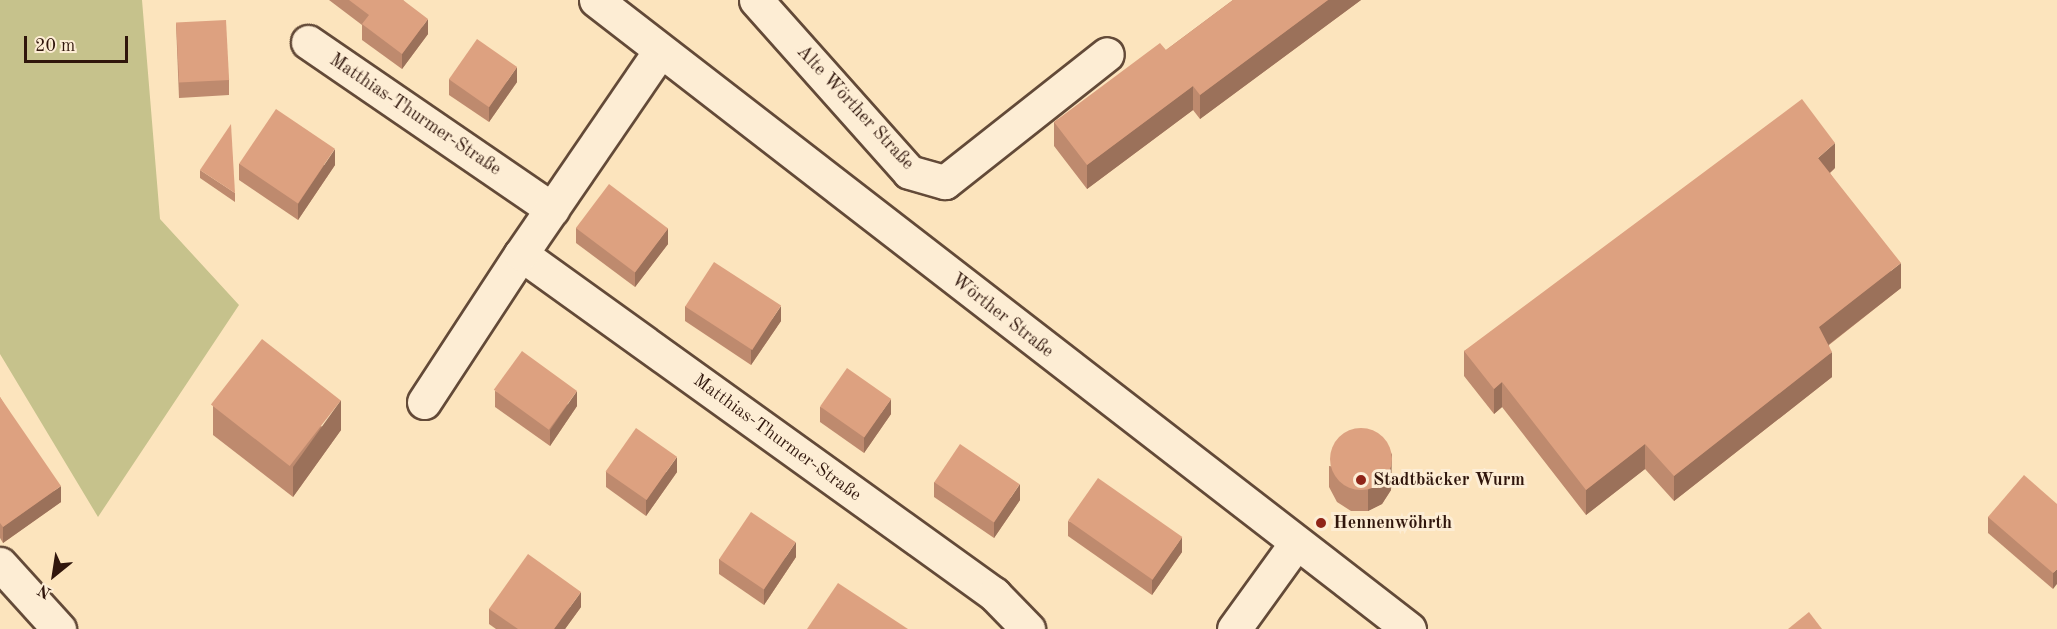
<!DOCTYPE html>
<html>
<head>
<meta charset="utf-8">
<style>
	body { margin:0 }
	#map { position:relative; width:2057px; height:629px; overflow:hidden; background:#fce4bd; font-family:"Old Standard TT",serif }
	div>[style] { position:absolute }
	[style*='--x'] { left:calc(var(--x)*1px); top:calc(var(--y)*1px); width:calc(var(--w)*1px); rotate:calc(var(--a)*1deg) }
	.green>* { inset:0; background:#c6c28c }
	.roads { filter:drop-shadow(2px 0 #634a38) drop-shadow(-2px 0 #634a38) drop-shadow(0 2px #634a38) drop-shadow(0 -2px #634a38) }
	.minor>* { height:33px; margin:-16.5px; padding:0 16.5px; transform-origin:16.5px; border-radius:16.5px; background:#fdedd4 }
	.tertiary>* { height:33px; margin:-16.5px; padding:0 16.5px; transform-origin:16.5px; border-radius:16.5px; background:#fdedd4 }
	.wall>* { inset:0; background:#be8a6e }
	.shaded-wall>* { inset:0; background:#9b715a }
	.building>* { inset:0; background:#dda180; transform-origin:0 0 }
	.round { border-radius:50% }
	.dots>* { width:16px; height:16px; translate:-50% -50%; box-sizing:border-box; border:3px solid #fdedd4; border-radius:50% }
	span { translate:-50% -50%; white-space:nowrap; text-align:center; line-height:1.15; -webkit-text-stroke:6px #fdedd4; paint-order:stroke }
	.street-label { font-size:18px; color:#30160c }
	.poi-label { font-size:18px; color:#30160c; font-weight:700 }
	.left { translate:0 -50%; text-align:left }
	.north { position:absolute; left:24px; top:545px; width:60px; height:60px; -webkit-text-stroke:4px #fdedd4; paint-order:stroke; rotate:210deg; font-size:16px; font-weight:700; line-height:24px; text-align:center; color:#30160c }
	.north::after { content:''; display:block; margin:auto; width:21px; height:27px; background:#30160c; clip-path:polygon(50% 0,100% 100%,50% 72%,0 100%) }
	.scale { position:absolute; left:24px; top:36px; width:104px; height:27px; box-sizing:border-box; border:3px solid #30160c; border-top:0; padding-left:8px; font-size:18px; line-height:21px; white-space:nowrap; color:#30160c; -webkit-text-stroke:4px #fdedd4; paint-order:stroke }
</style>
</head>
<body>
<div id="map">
	<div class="green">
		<i style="clip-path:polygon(0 0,142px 0,160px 219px,239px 305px,98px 517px,0 354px)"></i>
	</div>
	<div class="roads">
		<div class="minor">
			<i style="--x:756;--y:0;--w:230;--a:48.3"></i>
			<i style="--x:909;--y:172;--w:37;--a:16"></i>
			<i style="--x:945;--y:182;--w:206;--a:-38.3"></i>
			<i style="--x:308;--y:42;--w:296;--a:34.4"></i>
			<i style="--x:521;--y:254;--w:583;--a:35.71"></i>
			<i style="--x:994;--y:594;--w:49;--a:45.8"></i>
			<i style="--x:424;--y:402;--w:177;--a:-56.8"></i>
			<i style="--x:521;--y:254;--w:246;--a:-55.6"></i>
			<i style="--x:0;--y:564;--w:88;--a:47.8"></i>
			<i style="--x:1234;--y:629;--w:106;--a:-54.2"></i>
		</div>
		<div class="tertiary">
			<i style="--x:596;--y:0;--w:1028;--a:37.73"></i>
		</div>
	</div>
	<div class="wall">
		<i style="clip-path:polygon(329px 0,403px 0,428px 34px,402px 69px,362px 40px,362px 25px)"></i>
		<i style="clip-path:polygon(1233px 0,1361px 0,1200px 119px,1193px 110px,1087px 189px,1054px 146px,1054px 122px,1166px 50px)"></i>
		<i style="clip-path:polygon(176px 23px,229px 80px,229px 95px,179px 98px)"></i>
		<i style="clip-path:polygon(449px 79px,517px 82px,489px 122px,449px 95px)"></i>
		<i style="clip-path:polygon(239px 164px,335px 165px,298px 220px,239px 180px)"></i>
		<i style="clip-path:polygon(1835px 168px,1830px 173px,1901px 288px,1829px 345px,1832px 377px,1674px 501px,1645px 469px,1586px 515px,1502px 407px,1494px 414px,1464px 376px,1464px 351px)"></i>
		<i style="clip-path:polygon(200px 170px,235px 193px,235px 202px,200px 178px)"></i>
		<i style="clip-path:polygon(576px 228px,668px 244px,635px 287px,576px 243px)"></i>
		<i style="clip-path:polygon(685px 306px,781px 321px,751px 365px,685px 321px)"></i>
		<i style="clip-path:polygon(495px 391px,577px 406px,550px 446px,495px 407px)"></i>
		<i style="clip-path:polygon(0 397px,61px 502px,3px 543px,0 538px)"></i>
		<i style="clip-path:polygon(213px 406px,341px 430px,293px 497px,213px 435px)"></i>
		<i style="clip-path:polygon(820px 407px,891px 414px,864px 453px,820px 422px)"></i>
		<i style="clip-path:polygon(1329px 466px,1392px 474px,1391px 490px,1382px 504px,1368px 511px,1351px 511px,1337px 502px,1329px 487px)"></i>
		<i style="clip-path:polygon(606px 472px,677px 472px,646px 516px,606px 487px)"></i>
		<i style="clip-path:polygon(934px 482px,1020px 500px,994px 538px,934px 497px)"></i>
		<i style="clip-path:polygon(2057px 504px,2053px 589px,1988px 533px,1988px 517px)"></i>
		<i style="clip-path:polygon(1068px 521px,1182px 552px,1152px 595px,1068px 536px)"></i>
		<i style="clip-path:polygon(796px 557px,764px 605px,719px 574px,719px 559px)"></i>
		<i style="clip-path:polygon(581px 607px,565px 629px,496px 629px,489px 624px,489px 609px)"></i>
	</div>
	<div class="shaded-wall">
		<i style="clip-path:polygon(1328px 0,1361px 0,1200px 119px,1200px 95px)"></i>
		<i style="clip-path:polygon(428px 19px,428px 34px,402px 69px,402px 54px)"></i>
		<i style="clip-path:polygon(517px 67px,517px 82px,489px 122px,489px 107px)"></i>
		<i style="clip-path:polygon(1193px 86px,1193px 110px,1087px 189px,1087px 165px)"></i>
		<i style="clip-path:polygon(1835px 143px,1835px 168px,1818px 183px,1818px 158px)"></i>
		<i style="clip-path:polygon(335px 149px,335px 165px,298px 220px,298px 204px)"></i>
		<i style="clip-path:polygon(668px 228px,668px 244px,635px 287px,635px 272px)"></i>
		<i style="clip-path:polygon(1901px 263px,1901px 288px,1819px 352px,1819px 327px)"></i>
		<i style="clip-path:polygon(781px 306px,781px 321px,751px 365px,751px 350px)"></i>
		<i style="clip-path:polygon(1832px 352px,1832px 377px,1674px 501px,1674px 476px)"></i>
		<i style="clip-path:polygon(1502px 382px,1502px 407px,1494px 414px,1494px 389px)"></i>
		<i style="clip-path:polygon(577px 391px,577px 406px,550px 446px,550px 430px)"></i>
		<i style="clip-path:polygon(891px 399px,891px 414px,864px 453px,864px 437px)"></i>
		<i style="clip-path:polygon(341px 400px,341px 430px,293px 497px,293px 467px)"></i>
		<i style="clip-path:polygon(1645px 444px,1645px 469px,1586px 515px,1586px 490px)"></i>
		<i style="clip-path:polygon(1392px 453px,1391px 490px,1382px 504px,1368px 511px,1368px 490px)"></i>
		<i style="clip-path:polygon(677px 457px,677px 472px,646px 516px,646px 500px)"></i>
		<i style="clip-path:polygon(1020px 484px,1020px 500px,994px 538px,994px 522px)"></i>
		<i style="clip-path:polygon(61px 486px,61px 502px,3px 543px,3px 527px)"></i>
		<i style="clip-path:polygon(1182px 537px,1182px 552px,1152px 595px,1152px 580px)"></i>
		<i style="clip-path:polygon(796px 542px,796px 557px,764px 605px,764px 589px)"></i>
		<i style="clip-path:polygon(2057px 569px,2057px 584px,2053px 589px,2053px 573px)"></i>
		<i style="clip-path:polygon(581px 592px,581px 607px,565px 629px,554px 629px)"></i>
	</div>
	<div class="building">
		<i style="clip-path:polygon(349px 0,403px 0,428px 19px,402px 54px,362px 24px,369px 15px)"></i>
		<i style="clip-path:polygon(1233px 0,1328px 0,1200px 95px,1193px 86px,1087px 165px,1054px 122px,1160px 43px,1166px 50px)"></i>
		<i style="left:226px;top:20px;width:60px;height:50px;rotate:87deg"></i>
		<i style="left:477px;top:39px;width:49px;height:49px;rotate:35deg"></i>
		<i style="clip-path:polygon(1802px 99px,1835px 143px,1818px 158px,1901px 263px,1819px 327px,1832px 352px,1674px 476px,1645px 444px,1586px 490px,1502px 382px,1494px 389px,1464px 351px)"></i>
		<i style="left:276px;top:109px;width:71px;height:66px;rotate:34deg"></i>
		<i style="clip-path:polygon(231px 124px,235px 193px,200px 170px)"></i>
		<i style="left:609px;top:184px;width:74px;height:55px;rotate:37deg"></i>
		<i style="left:714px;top:262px;width:80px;height:53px;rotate:33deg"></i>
		<i style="left:262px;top:339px;width:100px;height:83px;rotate:38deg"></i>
		<i style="left:522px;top:351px;width:68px;height:48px;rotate:36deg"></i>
		<i style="left:847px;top:368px;width:54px;height:47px;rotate:35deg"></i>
		<i style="clip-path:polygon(0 397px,61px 486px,3px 527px,0 523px)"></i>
		<i class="round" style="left:1330px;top:428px;width:62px;height:62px"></i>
		<i style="left:636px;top:428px;width:50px;height:53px;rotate:35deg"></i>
		<i style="left:960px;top:444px;width:72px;height:46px;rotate:34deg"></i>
		<i style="clip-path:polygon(2024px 475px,2057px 504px,2057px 569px,2053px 573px,1988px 517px)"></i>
		<i style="left:1098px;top:478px;width:103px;height:52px;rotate:35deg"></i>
		<i style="left:751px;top:512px;width:54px;height:57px;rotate:34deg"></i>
		<i style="clip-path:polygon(528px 554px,581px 592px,554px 629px,518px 629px,489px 609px)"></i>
		<i style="clip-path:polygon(838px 583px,908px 629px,807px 629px)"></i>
		<i style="clip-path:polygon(1809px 612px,1822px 629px,1788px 629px)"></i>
	</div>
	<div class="dots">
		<i style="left:1361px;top:480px;background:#8f2418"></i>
		<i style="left:1321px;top:523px;background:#8f2418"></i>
	</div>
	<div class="street-label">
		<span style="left:855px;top:108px;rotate:47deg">Alte Wörther Straße</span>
		<span style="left:415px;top:115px;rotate:34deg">Matthias-Thurmer-Straße</span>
		<span style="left:1002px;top:316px;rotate:38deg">Wörther Straße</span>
		<span style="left:777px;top:438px;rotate:36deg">Matthias-Thurmer-Straße</span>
	</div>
	<div class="poi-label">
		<span class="left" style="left:1373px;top:480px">Stadtbäcker Wurm</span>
		<span class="left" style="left:1333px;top:523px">Hennenwöhrth</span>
	</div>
	<div class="north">N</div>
	<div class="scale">20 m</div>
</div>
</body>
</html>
